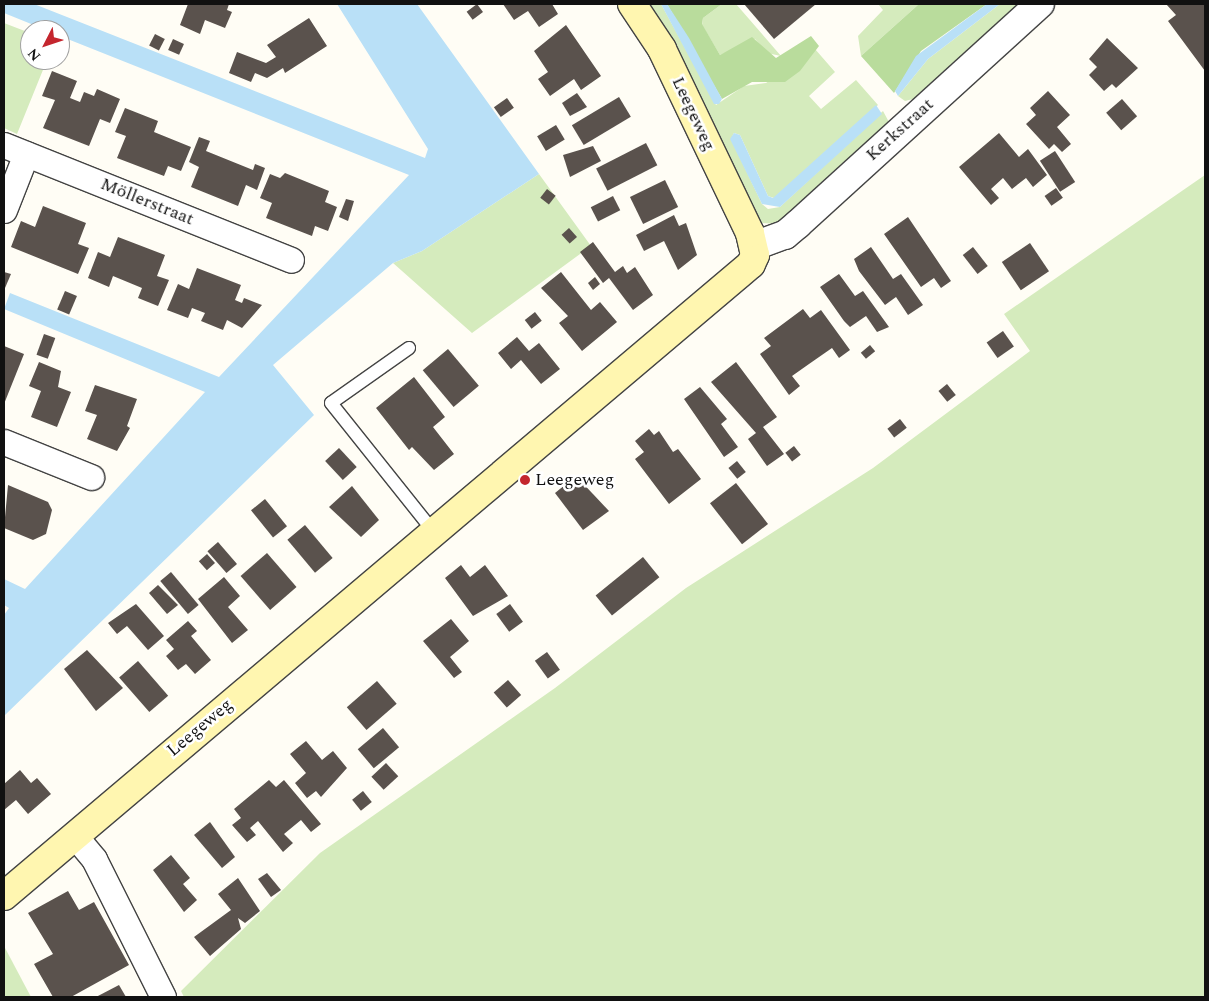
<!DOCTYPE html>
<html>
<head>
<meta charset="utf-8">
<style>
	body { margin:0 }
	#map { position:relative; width:1209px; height:1001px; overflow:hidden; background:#fffdf5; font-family:Spectral,serif }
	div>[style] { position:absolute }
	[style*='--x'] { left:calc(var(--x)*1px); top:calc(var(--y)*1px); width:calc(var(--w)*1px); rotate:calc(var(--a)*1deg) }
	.green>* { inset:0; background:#d5ebbd }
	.forest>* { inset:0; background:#b9dc9c }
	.water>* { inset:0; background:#b9e0f7 }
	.building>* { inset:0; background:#5a524d; transform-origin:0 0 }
	.roads { filter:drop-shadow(1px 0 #444) drop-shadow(-1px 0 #444) drop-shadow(0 1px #444) drop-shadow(0 -1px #444) }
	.service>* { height:12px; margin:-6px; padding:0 6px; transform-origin:6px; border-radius:6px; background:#fff }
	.minor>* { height:25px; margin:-12.5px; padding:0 12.5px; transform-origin:12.5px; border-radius:12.5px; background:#fff }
	.tertiary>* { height:28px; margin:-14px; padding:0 14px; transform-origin:14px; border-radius:14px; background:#fff }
	.secondary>* { height:28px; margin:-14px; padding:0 14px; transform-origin:14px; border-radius:14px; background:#fff6b0 }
	.dots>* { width:14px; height:14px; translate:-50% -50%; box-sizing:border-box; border:2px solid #fff; border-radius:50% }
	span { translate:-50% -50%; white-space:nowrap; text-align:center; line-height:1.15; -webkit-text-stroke:5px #fff; paint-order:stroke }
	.street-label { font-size:18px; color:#111 }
	.poi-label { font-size:18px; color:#111 }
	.left { translate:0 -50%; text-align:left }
	.frame { position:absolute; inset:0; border:5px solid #111; pointer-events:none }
	.north { position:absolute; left:20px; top:20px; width:50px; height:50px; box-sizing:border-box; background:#fff; border:1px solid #a0a0a0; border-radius:50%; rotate:229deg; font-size:14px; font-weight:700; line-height:20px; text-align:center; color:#111 }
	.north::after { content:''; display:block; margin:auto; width:18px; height:22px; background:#c4262e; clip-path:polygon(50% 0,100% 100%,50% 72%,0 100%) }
</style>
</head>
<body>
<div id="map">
	<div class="green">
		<i style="clip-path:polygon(646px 4px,661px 4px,716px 105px,744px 86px,766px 83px,815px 49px,835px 72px,809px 96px,821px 109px,856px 80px,878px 105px,774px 198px,768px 196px,740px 135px,734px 133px,731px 139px,762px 204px,768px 209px,780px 207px,883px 111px,890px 124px,779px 224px,761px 223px)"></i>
		<i style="clip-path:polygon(722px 4px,736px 4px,781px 56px,767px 53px,755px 39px,720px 55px,702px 25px,703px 18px)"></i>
		<i style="clip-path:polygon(878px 4px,919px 4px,861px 56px,858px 36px,883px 10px)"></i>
		<i style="clip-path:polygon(1000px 4px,1023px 4px,917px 98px,905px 101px,898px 96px,928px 59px)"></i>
		<i style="clip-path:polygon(4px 23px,30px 33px,30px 60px,47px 60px,17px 134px,4px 128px)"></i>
		<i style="clip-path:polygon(539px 174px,591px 246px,472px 333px,393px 263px,422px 251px)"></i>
		<i style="clip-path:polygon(1205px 175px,1205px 997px,184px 997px,181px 991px,320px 853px,555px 688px,686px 588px,873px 468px,1030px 351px,1004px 314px)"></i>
		<i style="clip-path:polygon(4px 946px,31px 997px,4px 997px)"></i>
	</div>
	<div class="forest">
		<i style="clip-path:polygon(667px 4px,722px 4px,703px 18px,702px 24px,720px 55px,752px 37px,776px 58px,811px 36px,819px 46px,800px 71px,785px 82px,752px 82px,722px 99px)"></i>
		<i style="clip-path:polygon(919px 4px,987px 4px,921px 51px,894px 93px,861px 56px)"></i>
	</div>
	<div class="water">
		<i style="clip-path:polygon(4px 4px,34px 4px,425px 158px,428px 149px,337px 4px,417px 4px,539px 174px,422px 251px,393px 263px,273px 365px,314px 415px,4px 716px,4px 615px,9px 608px,4px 605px,4px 579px,25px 589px,205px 392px,4px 309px,10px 293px,219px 377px,409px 175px,60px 36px,60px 30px,46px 30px,4px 13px)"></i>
		<i style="clip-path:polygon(661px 4px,667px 4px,689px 38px,722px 99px,719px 104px,714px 104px)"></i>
		<i style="clip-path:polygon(987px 4px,1000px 4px,928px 59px,898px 96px,895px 91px,916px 56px)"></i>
		<i style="clip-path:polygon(876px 105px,882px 114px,780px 207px,762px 204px,730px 139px,734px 133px,740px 135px,768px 196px,773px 198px)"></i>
	</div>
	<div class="building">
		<i style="clip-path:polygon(188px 4px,229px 4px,227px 10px,232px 12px,225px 28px,205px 20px,200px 34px,180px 25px)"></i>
		<i style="left:477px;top:4px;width:10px;height:13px;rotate:53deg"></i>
		<i style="clip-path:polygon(503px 4px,552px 4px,558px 14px,539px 27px,528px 11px,514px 20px)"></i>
		<i style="clip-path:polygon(744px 4px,816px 4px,774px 39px)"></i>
		<i style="clip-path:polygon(1166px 4px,1205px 4px,1205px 71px,1168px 21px,1176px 15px)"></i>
		<i style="clip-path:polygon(309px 18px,327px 46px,285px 73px,283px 68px,267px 78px,255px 73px,251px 82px,229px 73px,237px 52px,266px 63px,276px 57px,267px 45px)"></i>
		<i style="clip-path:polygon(566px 25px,601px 76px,581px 90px,574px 79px,550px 96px,538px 79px,548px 72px,534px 51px)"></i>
		<i style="left:155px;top:34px;width:11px;height:13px;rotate:27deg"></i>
		<i style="clip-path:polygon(1107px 38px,1138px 68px,1116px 88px,1112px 84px,1104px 91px,1089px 75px,1097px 67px,1089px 59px)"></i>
		<i style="left:173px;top:39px;width:12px;height:12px;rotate:24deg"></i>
		<i style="clip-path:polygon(52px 71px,77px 81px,70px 98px,80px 102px,84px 92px,94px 96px,97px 89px,120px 99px,110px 123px,100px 119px,89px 146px,43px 128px,55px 100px,42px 96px)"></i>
		<i style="clip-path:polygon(1048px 91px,1070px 115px,1057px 127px,1071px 144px,1062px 152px,1054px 144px,1049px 149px,1026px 124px,1036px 115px,1030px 108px)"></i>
		<i style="clip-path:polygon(577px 93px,587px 107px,570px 116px,562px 103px)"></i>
		<i style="left:619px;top:97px;width:23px;height:55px;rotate:59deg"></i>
		<i style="left:507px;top:98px;width:12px;height:16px;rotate:55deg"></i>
		<i style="left:1122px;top:99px;width:23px;height:21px;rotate:49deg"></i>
		<i style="clip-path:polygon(125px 108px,158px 121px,154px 132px,191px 147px,181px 171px,168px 166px,164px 176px,117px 158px,126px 136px,115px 132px)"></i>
		<i style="left:556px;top:125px;width:17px;height:22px;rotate:59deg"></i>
		<i style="clip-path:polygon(999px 133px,1019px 157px,1028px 149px,1047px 175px,1033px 187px,1026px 178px,1012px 189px,1003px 178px,991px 189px,999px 198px,991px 205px,959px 167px)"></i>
		<i style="clip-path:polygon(199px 137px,210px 141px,206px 151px,253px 170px,255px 164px,265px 168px,257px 190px,246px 185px,238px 206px,191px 187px,199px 167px,189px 162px)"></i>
		<i style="left:646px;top:143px;width:25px;height:56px;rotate:63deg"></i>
		<i style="clip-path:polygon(593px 146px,601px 161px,570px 177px,563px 155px)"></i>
		<i style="left:1055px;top:151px;width:37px;height:18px;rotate:57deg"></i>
		<i style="clip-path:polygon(285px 173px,329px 191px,325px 202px,337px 207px,328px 231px,315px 226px,312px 236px,266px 218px,272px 203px,260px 198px,270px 174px,280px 178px)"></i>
		<i style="left:665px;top:180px;width:30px;height:39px;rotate:64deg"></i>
		<i style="left:1056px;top:188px;width:12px;height:14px;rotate:55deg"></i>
		<i style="left:547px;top:189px;width:11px;height:11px;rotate:38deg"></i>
		<i style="left:613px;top:196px;width:16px;height:25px;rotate:63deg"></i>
		<i style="clip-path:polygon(346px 199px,354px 201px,348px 221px,339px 217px)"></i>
		<i style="clip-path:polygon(43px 206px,86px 223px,78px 244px,89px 248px,78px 274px,11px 247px,21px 221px,35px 227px)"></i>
		<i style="clip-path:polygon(674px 215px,679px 226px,686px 223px,697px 255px,678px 270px,664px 241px,644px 251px,636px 235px)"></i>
		<i style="clip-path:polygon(908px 217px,951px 281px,941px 288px,934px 278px,921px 287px,884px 234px)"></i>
		<i style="left:569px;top:228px;width:12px;height:10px;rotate:48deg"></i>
		<i style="clip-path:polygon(118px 237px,165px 255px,157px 276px,169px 280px,158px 306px,138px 298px,142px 288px,113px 276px,109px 287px,88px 278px,98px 252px,110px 257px)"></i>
		<i style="clip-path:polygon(593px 242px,615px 272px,623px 266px,627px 273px,635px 267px,653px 295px,633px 310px,609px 278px,603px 283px,580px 252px)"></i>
		<i style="left:1030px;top:243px;width:34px;height:34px;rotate:56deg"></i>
		<i style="clip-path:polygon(871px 247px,893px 279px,901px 274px,923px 305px,908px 315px,896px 297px,885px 305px,859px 271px,854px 259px)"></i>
		<i style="left:973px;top:247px;width:24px;height:13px;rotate:52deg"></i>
		<i style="clip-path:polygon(197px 268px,241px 285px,235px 300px,242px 303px,244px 298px,262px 305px,242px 328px,227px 320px,223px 330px,201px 321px,205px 313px,192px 308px,188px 318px,167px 310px,178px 284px,189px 289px)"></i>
		<i style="clip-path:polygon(4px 272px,11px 274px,5px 288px,4px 287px)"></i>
		<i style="clip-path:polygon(561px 272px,591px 310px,600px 302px,617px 322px,582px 351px,559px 323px,568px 316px,541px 288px)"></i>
		<i style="clip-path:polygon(839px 274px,855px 296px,863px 291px,889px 327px,877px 332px,866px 316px,850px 327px,844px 321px,820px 287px)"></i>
		<i style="clip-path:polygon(595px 277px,600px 284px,593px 290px,588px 283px)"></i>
		<i style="left:65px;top:291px;width:13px;height:20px;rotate:23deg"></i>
		<i style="clip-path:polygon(803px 309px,810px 318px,821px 310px,850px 350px,839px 358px,832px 348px,809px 364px,792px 376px,800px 386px,789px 395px,760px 354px,771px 346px,764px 338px)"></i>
		<i style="left:535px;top:312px;width:11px;height:13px;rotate:52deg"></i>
		<i style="left:1003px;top:331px;width:19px;height:20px;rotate:55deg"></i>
		<i style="left:44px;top:334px;width:12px;height:22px;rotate:20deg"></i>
		<i style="clip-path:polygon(517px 337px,529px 351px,539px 343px,560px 369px,541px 384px,521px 360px,511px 369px,498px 353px)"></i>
		<i style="left:870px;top:345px;width:8px;height:12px;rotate:50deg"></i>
		<i style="clip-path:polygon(4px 346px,24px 354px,4px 404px)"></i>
		<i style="left:448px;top:349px;width:48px;height:33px;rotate:50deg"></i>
		<i style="clip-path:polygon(39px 362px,61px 371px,58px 387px,71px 392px,57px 427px,31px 417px,41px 391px,29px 386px)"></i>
		<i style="clip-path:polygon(736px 362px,777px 417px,763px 427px,784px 454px,767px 466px,748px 439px,756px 433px,711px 382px)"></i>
		<i style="clip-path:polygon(414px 377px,445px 417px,433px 427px,454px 454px,434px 470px,412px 447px,409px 450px,376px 408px)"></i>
		<i style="left:947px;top:384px;width:14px;height:11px;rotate:51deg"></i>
		<i style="clip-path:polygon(95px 385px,137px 399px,127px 426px,130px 428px,117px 451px,87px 439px,97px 415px,85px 411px)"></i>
		<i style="clip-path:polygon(700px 387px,727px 419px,721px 424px,738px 447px,724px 457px,684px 399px)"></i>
		<i style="left:900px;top:419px;width:11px;height:16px;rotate:52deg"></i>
		<i style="clip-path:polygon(649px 429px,654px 435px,659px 431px,673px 452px,678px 449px,701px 479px,669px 504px,635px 459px,644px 452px,635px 441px)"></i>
		<i style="left:794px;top:446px;width:11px;height:11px;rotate:52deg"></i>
		<i style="left:339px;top:448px;width:26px;height:19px;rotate:47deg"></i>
		<i style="left:737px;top:461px;width:14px;height:11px;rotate:51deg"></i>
		<i style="clip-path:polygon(576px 476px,609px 511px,583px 530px,555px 493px)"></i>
		<i style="left:736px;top:483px;width:52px;height:33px;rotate:52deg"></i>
		<i style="clip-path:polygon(8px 485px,48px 502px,52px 510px,46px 534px,33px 540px,4px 528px)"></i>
		<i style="clip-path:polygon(352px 486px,379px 520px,361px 537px,329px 507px)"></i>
		<i style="left:265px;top:499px;width:35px;height:18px;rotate:51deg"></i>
		<i style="left:305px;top:525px;width:43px;height:23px;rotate:50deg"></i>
		<i style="left:218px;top:542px;width:29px;height:14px;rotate:49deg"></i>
		<i style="left:267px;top:553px;width:45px;height:35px;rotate:49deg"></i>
		<i style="left:207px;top:554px;width:12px;height:11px;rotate:48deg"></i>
		<i style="left:643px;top:557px;width:26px;height:61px;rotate:51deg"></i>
		<i style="clip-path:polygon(461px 565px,470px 577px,485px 565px,508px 596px,473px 616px,445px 578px)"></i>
		<i style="left:171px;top:572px;width:43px;height:14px;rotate:50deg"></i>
		<i style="clip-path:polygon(224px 577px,240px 596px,228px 607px,248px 630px,232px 643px,198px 599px)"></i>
		<i style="clip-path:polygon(158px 585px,178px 605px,167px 614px,149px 593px)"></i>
		<i style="clip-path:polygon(136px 604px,164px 636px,148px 650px,127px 626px,117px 634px,108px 623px)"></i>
		<i style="left:510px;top:604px;width:22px;height:17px;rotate:54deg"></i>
		<i style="clip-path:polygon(451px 619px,469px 641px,450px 657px,462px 672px,454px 678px,423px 641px)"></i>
		<i style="clip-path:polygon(188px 621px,197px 631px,191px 636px,211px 660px,195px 674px,186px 664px,178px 670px,166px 656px,174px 649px,166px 640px)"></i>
		<i style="clip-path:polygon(87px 650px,123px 688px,96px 711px,64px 669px)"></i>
		<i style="left:547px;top:652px;width:22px;height:15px;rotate:54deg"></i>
		<i style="left:138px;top:661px;width:46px;height:25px;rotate:49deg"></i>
		<i style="left:508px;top:680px;width:20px;height:19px;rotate:49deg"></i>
		<i style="left:377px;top:681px;width:30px;height:40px;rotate:49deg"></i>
		<i style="left:383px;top:728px;width:25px;height:33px;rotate:50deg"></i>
		<i style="clip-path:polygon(306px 741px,322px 760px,333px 751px,347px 768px,321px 797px,316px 791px,307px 798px,295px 783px,306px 773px,290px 754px)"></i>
		<i style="left:386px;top:763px;width:18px;height:20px;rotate:47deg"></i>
		<i style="clip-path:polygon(20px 770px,31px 783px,37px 778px,51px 794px,28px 814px,16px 800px,4px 810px,4px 784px)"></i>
		<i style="clip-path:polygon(269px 780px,276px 787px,284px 780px,321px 824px,311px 832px,301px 820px,284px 834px,293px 843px,283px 852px,258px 821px,250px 828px,256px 835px,247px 842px,232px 825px,241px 818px,234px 809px)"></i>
		<i style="left:363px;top:791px;width:14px;height:14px;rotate:51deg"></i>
		<i style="clip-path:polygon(210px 822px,235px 857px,222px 868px,194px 835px)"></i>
		<i style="clip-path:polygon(171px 855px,190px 878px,183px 884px,197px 900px,184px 912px,153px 870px)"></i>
		<i style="clip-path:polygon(267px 873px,281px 890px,271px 897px,258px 879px)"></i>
		<i style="clip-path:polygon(238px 878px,260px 911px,245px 923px,238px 918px,241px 929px,210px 956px,194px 937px,231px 910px,218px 894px)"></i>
		<i style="clip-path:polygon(68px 891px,79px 910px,94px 902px,129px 965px,71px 997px,53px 997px,34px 964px,53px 954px,28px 913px)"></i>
		<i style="clip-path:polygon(119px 985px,126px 997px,96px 997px)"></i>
	</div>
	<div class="roads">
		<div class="service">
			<i style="--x:409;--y:348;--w:95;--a:144.8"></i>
			<i style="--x:331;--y:403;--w:165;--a:51.4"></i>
		</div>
		<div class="minor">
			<i style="--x:4;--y:145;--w:309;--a:21.8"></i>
			<i style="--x:4;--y:210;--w:60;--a:-68.6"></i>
			<i style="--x:4;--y:442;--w:94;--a:21.9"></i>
			<i style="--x:74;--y:835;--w:31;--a:50"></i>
			<i style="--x:94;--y:859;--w:154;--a:63.4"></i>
		</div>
		<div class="tertiary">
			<i style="--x:754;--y:246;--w:33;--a:-20"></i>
			<i style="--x:785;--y:235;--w:17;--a:-40"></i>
			<i style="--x:798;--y:224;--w:327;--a:-42.3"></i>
		</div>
		<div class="secondary">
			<i style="--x:4;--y:896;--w:978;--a:-40.23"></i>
			<i style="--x:751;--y:264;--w:10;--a:-66"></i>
			<i style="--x:755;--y:255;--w:23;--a:-103"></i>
			<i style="--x:750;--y:233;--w:204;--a:-115.6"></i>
			<i style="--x:662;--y:49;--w:54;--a:-123.7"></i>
		</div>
	</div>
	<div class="dots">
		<i style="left:525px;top:480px;background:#c4262e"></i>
	</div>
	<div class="street-label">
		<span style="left:693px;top:114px;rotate:65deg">Leegeweg</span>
		<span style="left:900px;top:130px;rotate:-42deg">Kerkstraat</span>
		<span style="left:147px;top:202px;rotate:22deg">Möllerstraat</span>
		<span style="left:200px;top:728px;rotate:-40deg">Leegeweg</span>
	</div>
	<div class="poi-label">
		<span class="left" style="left:535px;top:480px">Leegeweg</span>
	</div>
	<div class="frame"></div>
	<div class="north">N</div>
</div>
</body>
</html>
